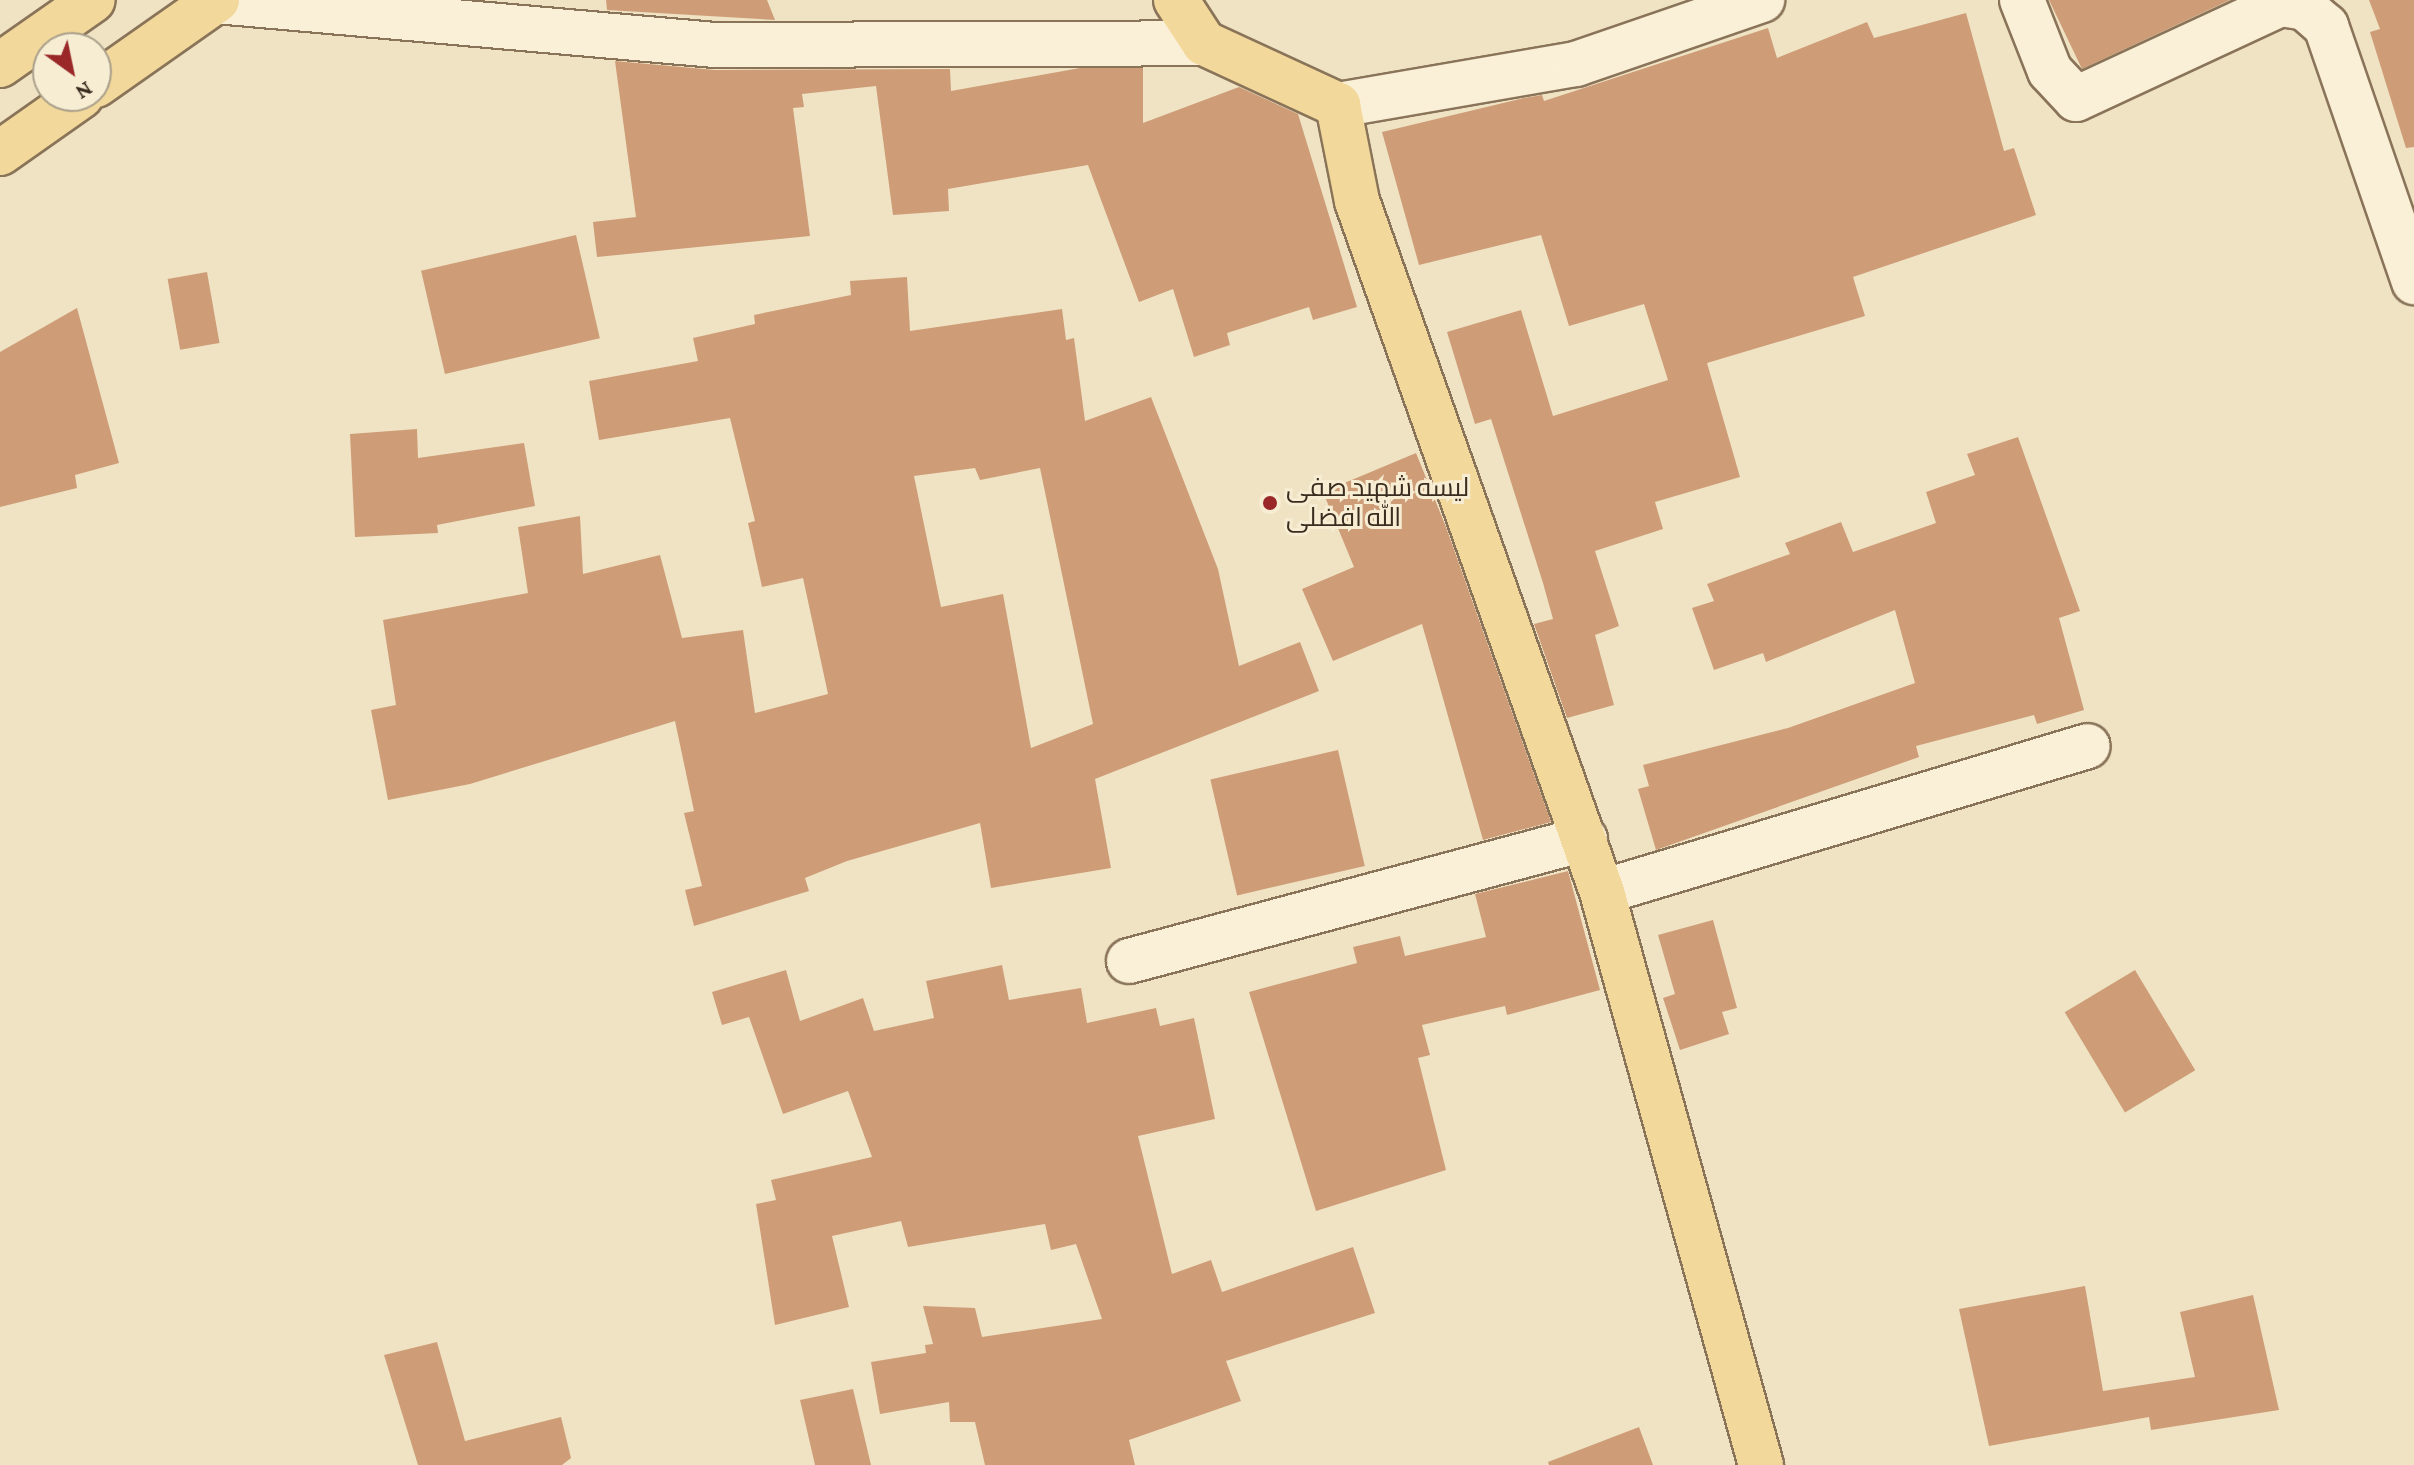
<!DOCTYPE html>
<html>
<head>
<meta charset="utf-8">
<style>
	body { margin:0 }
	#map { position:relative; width:2414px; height:1465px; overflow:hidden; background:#efe3c4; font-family:"Crimson Pro",Cairo,serif }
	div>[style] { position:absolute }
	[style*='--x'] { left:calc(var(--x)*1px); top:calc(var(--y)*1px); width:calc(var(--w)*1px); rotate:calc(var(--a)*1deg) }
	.building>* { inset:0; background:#ce9d78; transform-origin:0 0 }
	.roads { filter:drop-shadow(2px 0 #8a7459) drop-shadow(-2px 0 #8a7459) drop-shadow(0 2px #8a7459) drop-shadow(0 -2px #8a7459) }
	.minor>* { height:44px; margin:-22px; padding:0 22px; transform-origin:22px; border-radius:22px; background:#faf0d7 }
	.major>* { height:44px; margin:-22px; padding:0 22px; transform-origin:22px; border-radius:22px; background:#f3d89b }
	.dots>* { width:22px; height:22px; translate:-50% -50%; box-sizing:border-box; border:4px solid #f6edd3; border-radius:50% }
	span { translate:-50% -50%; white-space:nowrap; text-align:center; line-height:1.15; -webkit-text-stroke:6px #f6edd3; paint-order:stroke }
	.poi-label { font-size:26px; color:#3a2c1e }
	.left { translate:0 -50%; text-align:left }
	.north { position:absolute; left:32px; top:32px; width:80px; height:80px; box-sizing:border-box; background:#f6edd3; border:2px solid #aba08b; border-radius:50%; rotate:147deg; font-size:22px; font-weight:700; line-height:32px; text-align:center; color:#3a2c1e }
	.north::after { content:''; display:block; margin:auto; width:28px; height:36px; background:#9b2828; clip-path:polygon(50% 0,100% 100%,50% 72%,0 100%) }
</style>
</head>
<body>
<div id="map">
	<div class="building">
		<i style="clip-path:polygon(606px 0,767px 0,775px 20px,607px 10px)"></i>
		<i style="clip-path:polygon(2049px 0,2230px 0,2082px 69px)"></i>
		<i style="clip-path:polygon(2369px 0,2414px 0,2414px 147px,2406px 148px,2370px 32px,2380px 29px)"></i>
		<i style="clip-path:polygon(1966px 13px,2004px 151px,2014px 148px,2036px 215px,1853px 277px,1865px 316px,1707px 363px,1740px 477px,1655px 502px,1663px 529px,1595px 551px,1619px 626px,1595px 635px,1614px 705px,1567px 718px,1534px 624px,1553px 619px,1543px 583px,1491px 419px,1475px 424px,1447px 332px,1521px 310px,1553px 416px,1668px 380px,1644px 304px,1569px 326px,1541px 235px,1419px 265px,1382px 132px,1524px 98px,1542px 95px,1544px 101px,1768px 28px,1777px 58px,1867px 22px,1874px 38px)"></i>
		<i style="clip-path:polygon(615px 61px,715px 70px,950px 69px,951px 91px,1080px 68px,1143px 68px,1143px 123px,1239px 87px,1298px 114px,1357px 307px,1313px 320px,1309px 307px,1227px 333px,1230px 345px,1194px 357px,1173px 289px,1139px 302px,1088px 165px,948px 189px,949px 211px,893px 215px,876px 86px,802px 94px,804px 107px,793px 108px,810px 236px,597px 257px,593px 222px,636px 217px)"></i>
		<i style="left:576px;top:235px;width:106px;height:159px;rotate:77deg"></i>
		<i style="left:207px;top:272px;width:72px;height:40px;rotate:80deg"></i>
		<i style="clip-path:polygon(evenodd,907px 277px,910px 331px,1062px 309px,1066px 340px,1074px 338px,1085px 421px,1151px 397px,1218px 569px,1239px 666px,1300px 642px,1319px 691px,1095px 779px,1111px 868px,991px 888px,980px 823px,847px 861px,805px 878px,809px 891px,694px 926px,685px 890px,702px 886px,684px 813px,694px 811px,675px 721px,470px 784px,388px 800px,371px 710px,396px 705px,383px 620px,528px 593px,518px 527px,580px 516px,583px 574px,660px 555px,682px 638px,743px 630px,755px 713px,828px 694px,803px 578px,762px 587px,748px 523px,755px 521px,730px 418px,599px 440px,589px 381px,698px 361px,693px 338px,755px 324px,754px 315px,851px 295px,850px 281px,907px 277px,975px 468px,980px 480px,1040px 468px,1093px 724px,1031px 748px,1003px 594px,941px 607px,914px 476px,975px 468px)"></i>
		<i style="clip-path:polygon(77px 308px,119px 463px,75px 475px,77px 488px,0 507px,0 352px)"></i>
		<i style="clip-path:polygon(417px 429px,418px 458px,524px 443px,535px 506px,437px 525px,438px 533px,355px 537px,350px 434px)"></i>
		<i style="clip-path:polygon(2018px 437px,2080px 611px,2059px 618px,2084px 710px,2037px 724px,2034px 715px,1916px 746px,1919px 757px,1656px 850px,1638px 789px,1649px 786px,1643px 765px,1788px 728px,1915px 683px,1895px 610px,1766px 662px,1763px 653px,1714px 670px,1692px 608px,1714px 601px,1707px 584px,1790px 554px,1785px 543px,1841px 522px,1853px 552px,1936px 523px,1926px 492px,1975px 475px,1967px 454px)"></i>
		<i style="clip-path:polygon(1416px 453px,1446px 527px,1551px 822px,1483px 840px,1422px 624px,1333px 661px,1302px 589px,1354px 567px,1323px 492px)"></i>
		<i style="left:1338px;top:750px;width:119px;height:131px;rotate:77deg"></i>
		<i style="clip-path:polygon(1568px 871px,1600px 990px,1507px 1015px,1505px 1006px,1422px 1025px,1430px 1055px,1418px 1058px,1446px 1170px,1316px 1211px,1249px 992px,1357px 963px,1353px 947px,1400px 936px,1405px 956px,1486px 937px,1475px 894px)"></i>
		<i style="clip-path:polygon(1713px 920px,1737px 1008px,1722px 1012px,1729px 1034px,1680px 1050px,1663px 998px,1675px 994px,1658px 935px)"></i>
		<i style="clip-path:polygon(1002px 965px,1009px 1000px,1081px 988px,1087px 1023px,1156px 1008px,1160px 1026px,1194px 1018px,1215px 1119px,1138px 1136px,1172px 1274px,1211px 1260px,1222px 1292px,1353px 1247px,1375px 1313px,1226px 1361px,1241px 1401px,1129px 1440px,1135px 1465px,985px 1465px,975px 1422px,950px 1422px,949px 1402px,880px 1414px,871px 1362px,926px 1353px,925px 1345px,933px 1344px,923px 1306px,975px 1308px,982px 1337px,1102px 1319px,1076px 1244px,1051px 1250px,1045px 1224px,908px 1247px,901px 1221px,832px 1236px,849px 1307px,775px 1325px,756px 1204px,776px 1200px,771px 1180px,872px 1157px,848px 1091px,783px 1114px,749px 1017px,722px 1025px,712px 992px,786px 970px,800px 1021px,863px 998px,874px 1031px,934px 1018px,926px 981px)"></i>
		<i style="left:2135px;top:970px;width:117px;height:82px;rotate:59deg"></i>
		<i style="clip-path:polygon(2085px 1286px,2103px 1391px,2195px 1377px,2180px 1312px,2253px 1295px,2279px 1410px,2151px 1430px,2149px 1417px,1989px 1446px,1959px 1309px)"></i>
		<i style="clip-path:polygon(437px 1342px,465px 1441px,561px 1417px,571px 1458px,562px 1465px,418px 1465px,384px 1355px)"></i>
		<i style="clip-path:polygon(853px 1389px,871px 1465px,815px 1465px,800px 1400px)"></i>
		<i style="clip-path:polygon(1639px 1427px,1653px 1465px,1549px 1465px,1548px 1462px)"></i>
	</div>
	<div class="roads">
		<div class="minor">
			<i style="--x:2022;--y:0;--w:76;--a:68.5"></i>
			<i style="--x:2050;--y:71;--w:38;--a:47"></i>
			<i style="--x:2076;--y:99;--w:226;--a:-24.9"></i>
			<i style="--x:2281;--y:4;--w:24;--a:9"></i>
			<i style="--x:2305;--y:8;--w:28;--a:41"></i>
			<i style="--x:2326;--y:26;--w:271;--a:71"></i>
			<i style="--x:216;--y:1;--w:501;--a:5.04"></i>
			<i style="--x:715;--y:45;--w:489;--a:-0.2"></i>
			<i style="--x:1338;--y:105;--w:242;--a:-9.8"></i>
			<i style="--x:1576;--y:64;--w:197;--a:-19"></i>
			<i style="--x:1602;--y:892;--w:507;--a:-16.72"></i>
			<i style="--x:1129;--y:961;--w:472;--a:-15"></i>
		</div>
		<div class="major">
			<i style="--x:1176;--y:0;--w:51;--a:56.9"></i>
			<i style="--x:1204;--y:43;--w:148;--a:24.8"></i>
			<i style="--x:1338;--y:105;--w:98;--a:78.8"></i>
			<i style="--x:1357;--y:201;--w:733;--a:70.48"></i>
			<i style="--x:1602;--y:892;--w:595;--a:74.49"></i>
			<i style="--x:0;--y:65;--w:113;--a:-35"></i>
			<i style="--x:96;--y:85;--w:148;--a:-35.1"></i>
			<i style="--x:0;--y:153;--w:99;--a:-35.1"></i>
		</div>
	</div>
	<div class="dots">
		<i style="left:1270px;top:503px;background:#9b2828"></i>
	</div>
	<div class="poi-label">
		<span class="left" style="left:1286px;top:503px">لیسه شهید صفی<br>الله افضلی</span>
	</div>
	<div class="north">N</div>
</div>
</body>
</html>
